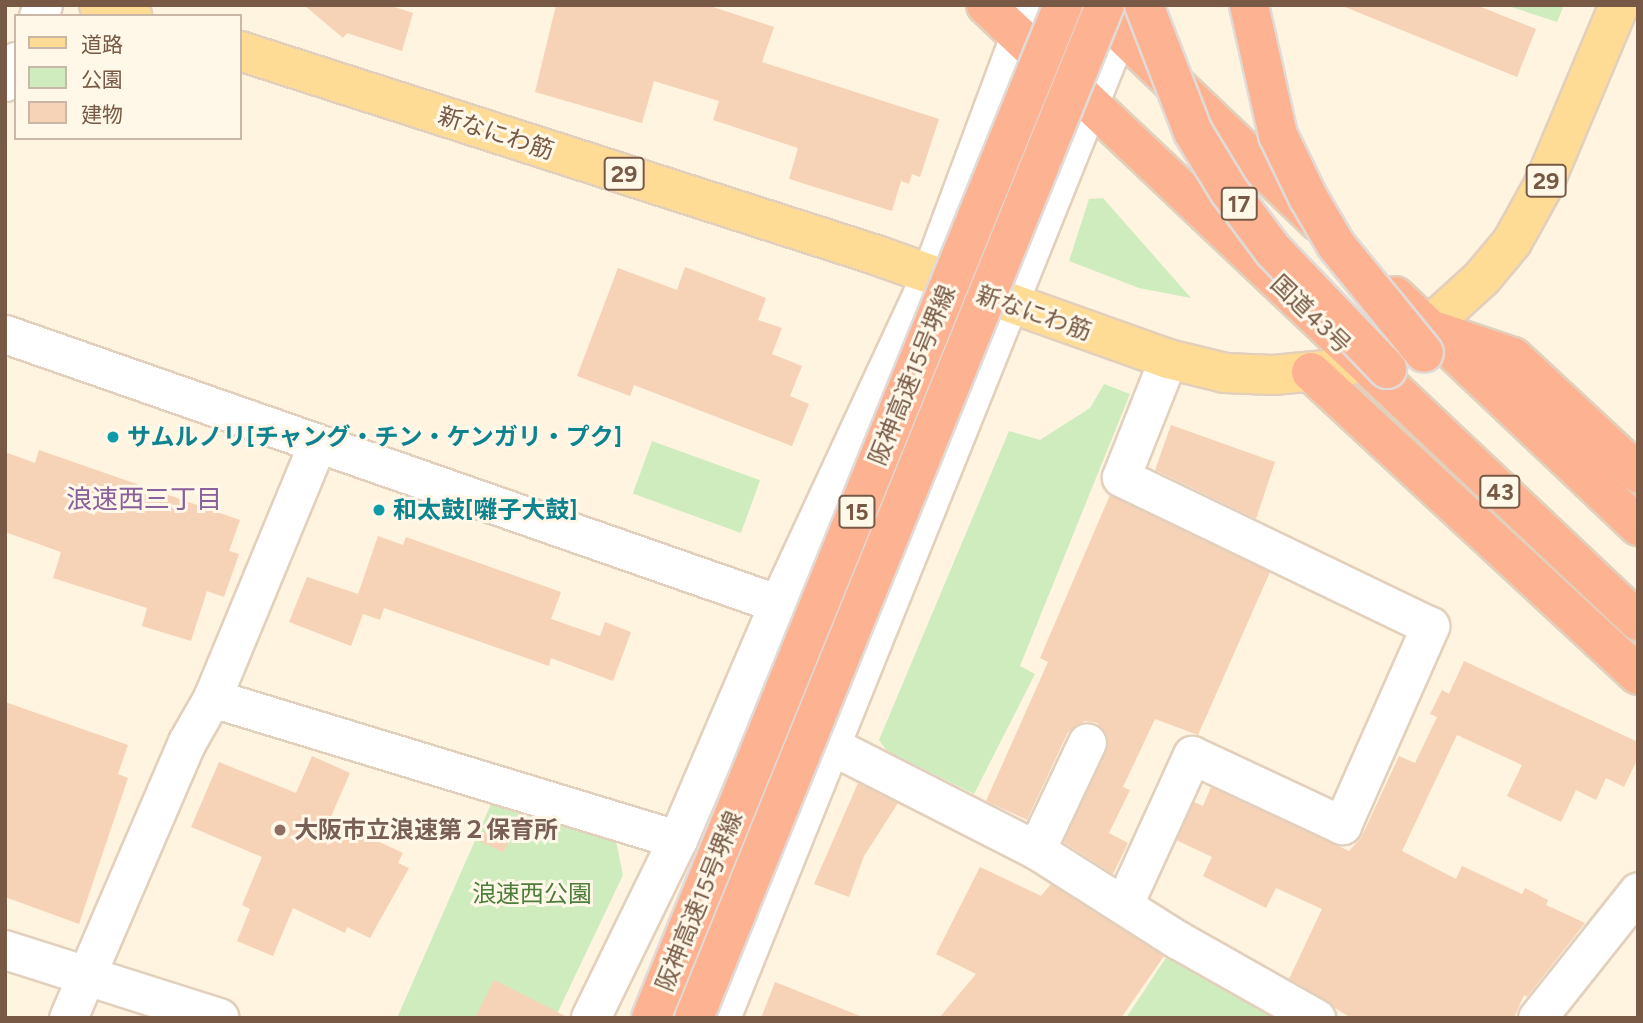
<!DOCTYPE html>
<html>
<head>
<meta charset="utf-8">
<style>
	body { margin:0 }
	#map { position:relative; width:1643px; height:1023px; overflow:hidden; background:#fef4e0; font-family:Figtree,"Noto Sans JP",sans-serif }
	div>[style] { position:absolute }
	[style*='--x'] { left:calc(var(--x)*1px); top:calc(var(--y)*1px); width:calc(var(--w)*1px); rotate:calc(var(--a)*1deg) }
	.green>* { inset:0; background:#cfecbe; transform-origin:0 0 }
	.building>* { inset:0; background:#f6d2b6; transform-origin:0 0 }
	.roads { filter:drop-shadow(2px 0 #e3d0bc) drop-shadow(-2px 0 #e3d0bc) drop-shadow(0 2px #e3d0bc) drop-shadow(0 -2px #e3d0bc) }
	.street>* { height:37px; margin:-18.5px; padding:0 18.5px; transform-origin:18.5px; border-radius:18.5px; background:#fff }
	.secondary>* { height:38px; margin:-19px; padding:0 19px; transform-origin:19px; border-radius:19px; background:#fff }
	.primary>* { height:38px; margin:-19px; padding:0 19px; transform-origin:19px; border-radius:19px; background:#ffdc96 }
	.highway>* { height:38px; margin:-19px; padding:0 19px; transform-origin:19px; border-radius:19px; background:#fdb292 }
	.bridges { filter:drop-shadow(2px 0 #e1dad6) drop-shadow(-2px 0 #e1dad6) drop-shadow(0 2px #e1dad6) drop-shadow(0 -2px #e1dad6) }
	.highway-bridge>* { height:38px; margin:-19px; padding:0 19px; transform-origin:19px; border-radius:19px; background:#fdb292 }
	.dots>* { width:19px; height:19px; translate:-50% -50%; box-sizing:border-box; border:4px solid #fff7e8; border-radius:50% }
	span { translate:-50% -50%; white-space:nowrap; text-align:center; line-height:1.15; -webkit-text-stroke:6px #fff7e8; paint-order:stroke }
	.shield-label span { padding:2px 5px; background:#fff7e8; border:2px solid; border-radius:5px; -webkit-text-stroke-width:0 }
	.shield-label { font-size:23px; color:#775945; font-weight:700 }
	.street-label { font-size:24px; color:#775945 }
	.culture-label { font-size:24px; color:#0d838f; font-weight:700 }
	.left { translate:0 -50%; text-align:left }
	.education-label { font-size:24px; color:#785e54; font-weight:700 }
	.park-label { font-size:24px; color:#4d7e3c }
	.neighbourhood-label { font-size:26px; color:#8a609b }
	.frame { position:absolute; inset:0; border:7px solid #775945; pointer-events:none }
	.legend { position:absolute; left:14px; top:14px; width:228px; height:126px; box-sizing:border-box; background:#fff7e8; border:2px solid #c9b8a7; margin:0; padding:9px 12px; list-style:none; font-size:21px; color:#775945 }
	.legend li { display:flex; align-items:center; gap:14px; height:35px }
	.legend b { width:35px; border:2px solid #c9b8a7 }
</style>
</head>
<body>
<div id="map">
	<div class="green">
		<i style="clip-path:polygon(1505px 5px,1564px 5px,1557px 22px)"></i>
		<i style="clip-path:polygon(1103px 198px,1191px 298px,1139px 288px,1069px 261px,1089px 199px)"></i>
		<i style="clip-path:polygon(1104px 384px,1130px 394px,1020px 666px,1035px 674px,974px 794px,887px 751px,879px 740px,1009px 431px,1040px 440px,1090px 408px)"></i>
		<i style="left:652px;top:441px;width:115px;height:56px;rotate:20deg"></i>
		<i style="clip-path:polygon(491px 804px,616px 841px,623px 875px,555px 1018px,397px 1018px)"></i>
		<i style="clip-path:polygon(1173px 947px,1293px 1018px,1126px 1018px)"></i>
	</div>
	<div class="building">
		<i style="clip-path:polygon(304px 5px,388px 5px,413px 13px,402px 51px,347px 33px,343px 38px)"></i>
		<i style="clip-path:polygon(556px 5px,707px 5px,774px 27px,762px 62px,939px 119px,920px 177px,912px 174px,909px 184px,901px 181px,892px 211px,789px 179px,798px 148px,713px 120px,719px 101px,654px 81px,642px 123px,535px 92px)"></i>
		<i style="clip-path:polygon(1340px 5px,1476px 5px,1536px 29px,1517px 77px)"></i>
		<i style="clip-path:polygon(685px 267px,766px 298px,758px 320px,782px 328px,772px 354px,802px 366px,790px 396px,809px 404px,792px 446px,634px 385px,630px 396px,577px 376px,618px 268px,677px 290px)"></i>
		<i style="clip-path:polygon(1171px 425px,1275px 462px,1256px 519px,1155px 470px)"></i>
		<i style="clip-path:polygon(39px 450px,240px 520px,229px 551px,239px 554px,224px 597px,207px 591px,191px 641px,142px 626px,147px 608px,53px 578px,61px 552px,5px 532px,5px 452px,35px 463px)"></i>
		<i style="clip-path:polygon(1110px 495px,1270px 572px,1198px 735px,1155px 719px,1123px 787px,1130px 790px,1109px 833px,1128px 843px,1113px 874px,1063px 842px,1106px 750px,1105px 731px,1097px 723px,1085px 721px,1068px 732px,1027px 820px,986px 801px,1048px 662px,1040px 658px)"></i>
		<i style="clip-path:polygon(378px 536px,403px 545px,406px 537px,561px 592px,551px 619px,600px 636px,605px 622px,631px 632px,613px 681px,551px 658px,549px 666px,384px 608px,380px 620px,363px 614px,351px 646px,289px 622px,307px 577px,358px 594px)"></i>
		<i style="clip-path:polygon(1464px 661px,1638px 742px,1638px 758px,1624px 787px,1606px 778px,1596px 800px,1576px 790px,1561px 822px,1507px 796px,1522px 765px,1457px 735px,1402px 851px,1456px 879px,1462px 866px,1522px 894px,1525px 888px,1548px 900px,1546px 905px,1585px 923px,1527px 997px,1524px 995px,1514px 1018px,1351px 1018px,1289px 979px,1322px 909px,1276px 888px,1266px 908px,1203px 876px,1212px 857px,1176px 840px,1194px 802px,1203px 806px,1211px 787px,1349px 851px,1361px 838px,1399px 756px,1415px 763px,1437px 717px,1430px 714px,1442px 690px,1449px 694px)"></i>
		<i style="clip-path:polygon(5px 702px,128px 745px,118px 774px,128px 778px,79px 924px,5px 897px)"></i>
		<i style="clip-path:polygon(312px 756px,350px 773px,330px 819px,403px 853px,398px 863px,409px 868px,370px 938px,347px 927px,345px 933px,293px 908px,273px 956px,237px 941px,250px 909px,242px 905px,262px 857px,191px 827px,219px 762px,296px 793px)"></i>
		<i style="clip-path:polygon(858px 783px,898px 803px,864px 856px,849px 897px,814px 884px)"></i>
		<i style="left:492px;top:816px;width:26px;height:28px;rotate:25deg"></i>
		<i style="clip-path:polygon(980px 867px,1041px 896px,1051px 884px,1164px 956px,1121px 1018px,939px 1018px,976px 974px,936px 954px)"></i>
		<i style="clip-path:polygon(494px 980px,569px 1018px,475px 1018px)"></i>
		<i style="clip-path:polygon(775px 982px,860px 1016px,860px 1018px,761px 1018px)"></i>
	</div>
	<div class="roads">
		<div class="street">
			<i style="--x:38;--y:16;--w:12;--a:-66"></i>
			<i style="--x:5;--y:82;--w:24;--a:-62"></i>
			<i style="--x:5;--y:334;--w:820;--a:19.23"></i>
			<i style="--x:212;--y:698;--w:487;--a:16.9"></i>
			<i style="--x:830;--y:745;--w:231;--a:27"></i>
			<i style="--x:1036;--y:850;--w:168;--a:32.4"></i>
			<i style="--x:1178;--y:940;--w:159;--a:29.5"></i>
			<i style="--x:1036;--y:850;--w:119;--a:-64.7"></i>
			<i style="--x:1124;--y:904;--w:164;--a:-65.5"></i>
			<i style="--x:1192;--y:755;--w:166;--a:25"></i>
			<i style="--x:1342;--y:825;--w:218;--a:-66.1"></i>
			<i style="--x:1430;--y:626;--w:343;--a:-154.3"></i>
			<i style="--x:1121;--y:477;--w:127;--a:-68.3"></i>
			<i style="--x:68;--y:1018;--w:301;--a:-66.7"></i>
			<i style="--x:187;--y:742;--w:51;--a:-60.4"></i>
			<i style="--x:212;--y:698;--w:274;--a:-67.5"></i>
			<i style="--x:1537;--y:1018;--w:162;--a:-51.5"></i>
		</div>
		<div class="secondary">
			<i style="--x:5;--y:950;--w:225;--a:17.6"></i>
			<i style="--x:591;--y:1018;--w:198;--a:-64"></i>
			<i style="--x:678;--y:840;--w:257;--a:-66.8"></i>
			<i style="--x:779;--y:604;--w:362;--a:-65.1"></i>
			<i style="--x:931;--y:276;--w:289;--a:-69.6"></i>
			<i style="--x:721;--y:1018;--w:1092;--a:-68.06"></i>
		</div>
		<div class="primary">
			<i style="--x:99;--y:5;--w:35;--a:18"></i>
			<i style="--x:240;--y:51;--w:668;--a:17.78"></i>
			<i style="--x:876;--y:255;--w:310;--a:19.6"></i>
			<i style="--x:1168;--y:359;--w:59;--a:13.8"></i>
			<i style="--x:1225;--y:373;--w:48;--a:2.4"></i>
			<i style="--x:1273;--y:375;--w:64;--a:-5.4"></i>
			<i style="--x:1337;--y:369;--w:53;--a:-17.4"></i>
			<i style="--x:1388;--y:353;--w:46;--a:-32.7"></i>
			<i style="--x:1427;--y:328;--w:74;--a:-42.3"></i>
			<i style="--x:1482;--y:278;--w:47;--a:-50.2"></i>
			<i style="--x:1512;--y:242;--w:64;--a:-61"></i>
			<i style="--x:1543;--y:186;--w:196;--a:-67.2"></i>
		</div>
		<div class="highway">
			<i style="--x:986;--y:5;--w:897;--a:43.37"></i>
			<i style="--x:1076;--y:5;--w:49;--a:30.8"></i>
			<i style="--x:1118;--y:30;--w:278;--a:43.7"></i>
			<i style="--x:1395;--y:296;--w:335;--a:43.4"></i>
			<i style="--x:1439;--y:332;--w:78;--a:18.7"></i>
			<i style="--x:1513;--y:357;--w:171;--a:42.9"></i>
			<i style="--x:1311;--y:372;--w:446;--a:42.8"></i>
		</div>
	</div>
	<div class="bridges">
		<div class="highway-bridge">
			<i style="--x:1144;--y:5;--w:136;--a:68.9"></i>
			<i style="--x:1193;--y:132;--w:69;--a:58.6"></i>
			<i style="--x:1229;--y:191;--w:74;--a:53.3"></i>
			<i style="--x:1273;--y:250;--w:165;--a:46.2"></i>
			<i style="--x:1249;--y:5;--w:133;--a:77.4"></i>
			<i style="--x:1278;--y:135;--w:69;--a:64.2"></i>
			<i style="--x:1308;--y:197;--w:56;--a:59.7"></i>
			<i style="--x:1336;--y:245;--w:139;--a:50.8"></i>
			<i style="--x:651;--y:1018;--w:1094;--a:-67.87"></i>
			<i style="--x:694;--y:1018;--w:1093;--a:-67.92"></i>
		</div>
	</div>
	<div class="dots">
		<i style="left:113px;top:437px;background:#0f9aa8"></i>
		<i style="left:379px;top:510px;background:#0f9aa8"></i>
		<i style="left:280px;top:830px;background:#8d6e63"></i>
	</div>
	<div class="shield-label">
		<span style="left:624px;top:174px">29</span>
		<span style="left:1546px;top:181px">29</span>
		<span style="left:1239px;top:204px">17</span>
		<span style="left:1500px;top:492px">43</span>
		<span style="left:857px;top:512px">15</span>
	</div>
	<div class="street-label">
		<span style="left:496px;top:133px;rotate:18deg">新なにわ筋</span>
		<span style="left:1034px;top:313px;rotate:19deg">新なにわ筋</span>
		<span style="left:1311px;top:314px;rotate:44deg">国道43号</span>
		<span style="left:912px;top:375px;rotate:-68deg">阪神高速15号堺線</span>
		<span style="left:699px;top:901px;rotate:-68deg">阪神高速15号堺線</span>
	</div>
	<div class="culture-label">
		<span class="left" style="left:127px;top:437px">サムルノリ[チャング・チン・ケンガリ・プク]</span>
		<span class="left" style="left:393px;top:510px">和太鼓[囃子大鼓]</span>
	</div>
	<div class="education-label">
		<span class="left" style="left:294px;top:830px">大阪市立浪速第２保育所</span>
	</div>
	<div class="park-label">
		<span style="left:532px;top:894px">浪速西公園</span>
	</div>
	<div class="neighbourhood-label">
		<span style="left:144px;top:500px">浪速西三丁目</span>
	</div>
	<div class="frame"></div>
	<ul class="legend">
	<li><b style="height:9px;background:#ffdc96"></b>道路</li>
	<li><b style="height:19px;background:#cfecbe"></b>公園</li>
	<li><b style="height:19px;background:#f6d2b6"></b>建物</li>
	</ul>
</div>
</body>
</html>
